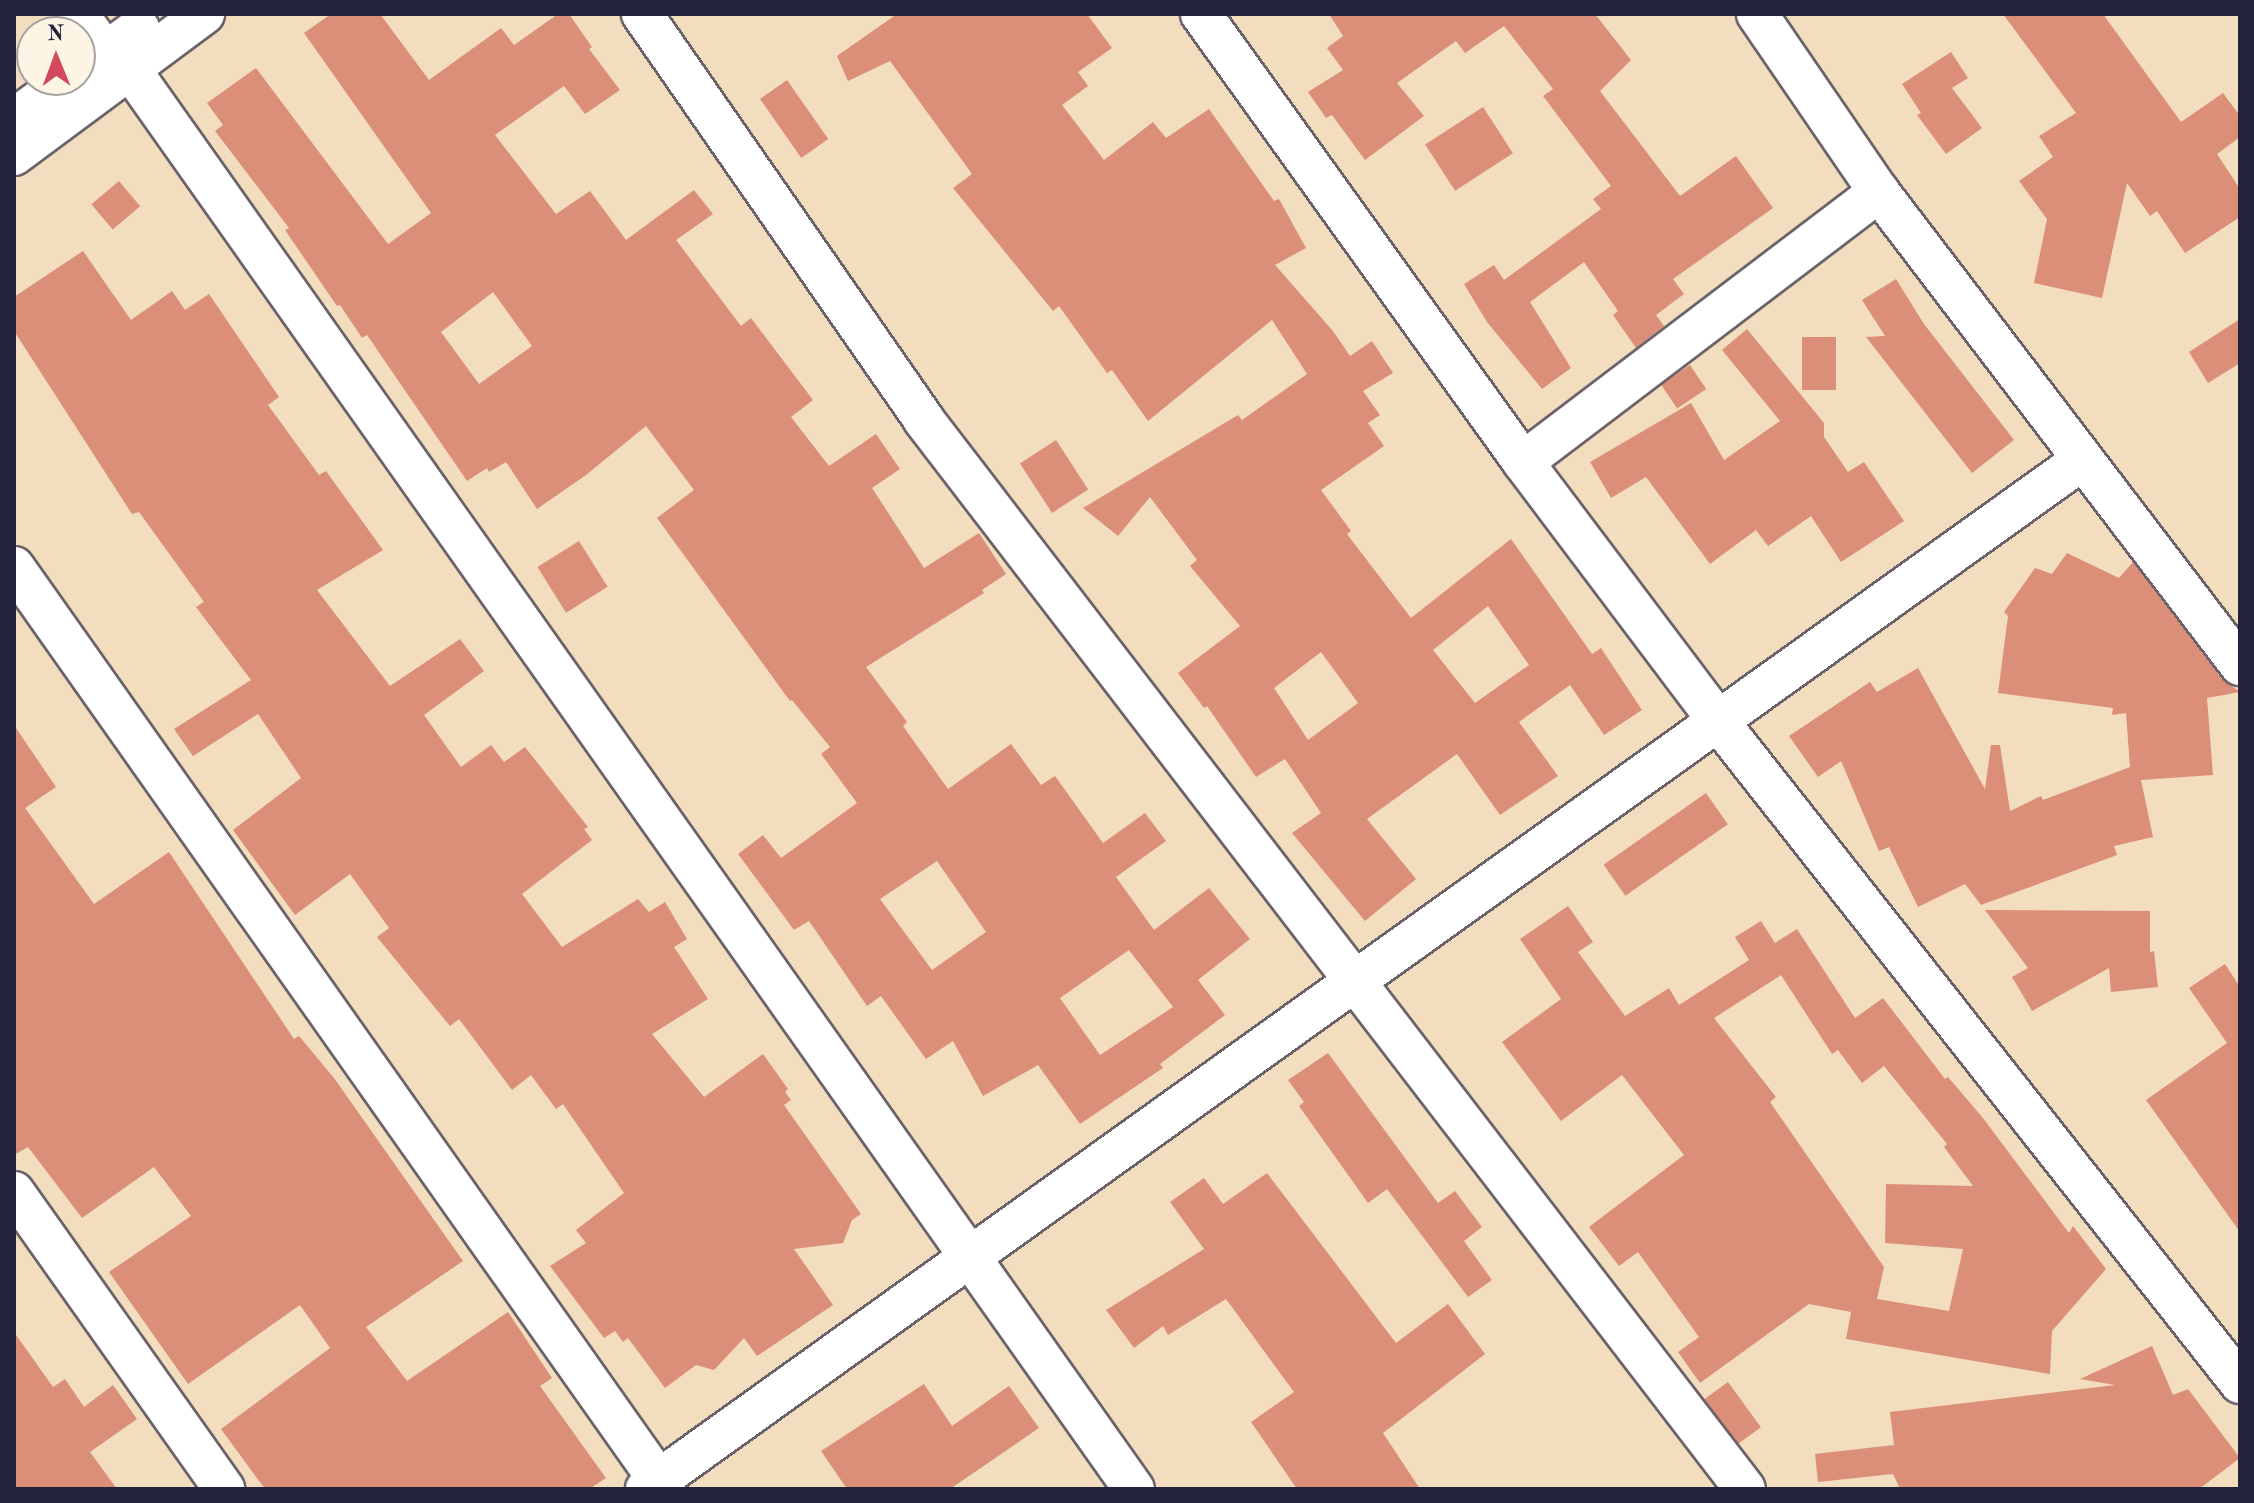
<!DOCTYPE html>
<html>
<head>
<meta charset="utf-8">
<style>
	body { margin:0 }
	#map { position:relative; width:2254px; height:1503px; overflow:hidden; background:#f2ddbe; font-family:"Old Standard TT",serif }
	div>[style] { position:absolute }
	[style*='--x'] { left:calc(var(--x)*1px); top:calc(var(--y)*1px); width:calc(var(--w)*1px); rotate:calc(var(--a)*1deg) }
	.building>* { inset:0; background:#dc8f78; transform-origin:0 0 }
	.roads { filter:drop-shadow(2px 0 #6b6369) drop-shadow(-2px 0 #6b6369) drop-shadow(0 2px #6b6369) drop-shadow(0 -2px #6b6369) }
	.minor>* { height:40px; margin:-20px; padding:0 20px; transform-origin:20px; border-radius:20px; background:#fff }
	span { translate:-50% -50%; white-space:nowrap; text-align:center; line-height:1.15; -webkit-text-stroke:6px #fcf5e5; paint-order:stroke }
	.frame { position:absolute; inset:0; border:16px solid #22223b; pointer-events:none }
	.north { position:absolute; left:16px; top:16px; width:80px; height:80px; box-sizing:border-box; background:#fcf5e5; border:2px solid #a5a1a1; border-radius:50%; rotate:359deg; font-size:22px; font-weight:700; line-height:32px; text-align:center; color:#22223b }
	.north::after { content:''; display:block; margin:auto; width:28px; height:36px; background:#d1495b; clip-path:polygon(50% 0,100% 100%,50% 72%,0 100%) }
</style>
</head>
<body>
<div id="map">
	<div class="building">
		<i style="clip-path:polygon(evenodd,331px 14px,380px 14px,429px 80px,501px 28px,514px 45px,558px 14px,569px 14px,592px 47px,589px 49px,620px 90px,585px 114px,564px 86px,495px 135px,556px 214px,590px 191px,626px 240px,694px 190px,713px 214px,676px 240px,741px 326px,751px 318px,813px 400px,791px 417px,829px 466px,876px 434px,900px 469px,872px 488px,924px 568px,979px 533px,1006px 574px,982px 590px,984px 593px,866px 667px,907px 722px,903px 726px,948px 789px,1011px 744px,1041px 785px,1055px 776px,1103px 843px,1145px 813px,1166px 841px,1116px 877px,1154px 930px,1209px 888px,1250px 939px,1198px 980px,1225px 1015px,1160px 1064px,1163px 1068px,1080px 1124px,1038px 1065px,983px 1096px,953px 1041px,926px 1059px,881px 996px,867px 1006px,809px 921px,794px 930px,738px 854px,763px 835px,781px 858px,857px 803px,821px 754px,830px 747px,792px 700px,790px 701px,657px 518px,694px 490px,646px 426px,586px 475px,537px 509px,506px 462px,489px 472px,487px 468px,467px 481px,367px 335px,362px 338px,340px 305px,337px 306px,285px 230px,289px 228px,215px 131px,223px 125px,207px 103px,256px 68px,388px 244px,431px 213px,304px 33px,331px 14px,493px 292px,532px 346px,479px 384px,441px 332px,493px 292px,331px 14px,937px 861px,986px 932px,932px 970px,880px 899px,937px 861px,331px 14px,1129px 950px,1173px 1007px,1100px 1055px,1060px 998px,1129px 950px)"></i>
		<i style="clip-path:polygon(evenodd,897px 14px,1087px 14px,1112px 48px,1078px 72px,1088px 86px,1062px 105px,1104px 160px,1153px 122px,1166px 138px,1209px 109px,1274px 201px,1279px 199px,1306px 248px,1275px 265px,1333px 331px,1350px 356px,1372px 341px,1393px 373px,1363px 391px,1380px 415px,1368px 423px,1384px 446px,1321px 490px,1351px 531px,1347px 534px,1411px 618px,1511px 539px,1592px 654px,1601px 648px,1642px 710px,1604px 735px,1570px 685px,1519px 722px,1558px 776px,1500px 815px,1457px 754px,1367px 819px,1416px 879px,1365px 921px,1292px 833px,1321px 813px,1285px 759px,1256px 777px,1207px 706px,1204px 708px,1178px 673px,1240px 626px,1190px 566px,1197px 560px,1150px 497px,1118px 536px,1083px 508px,1238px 415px,1242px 420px,1307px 374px,1272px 320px,1148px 421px,1112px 370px,1107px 373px,1059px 306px,1053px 311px,953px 188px,972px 174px,890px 61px,848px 81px,837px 56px,897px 14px,1488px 606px,1529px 665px,1475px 703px,1433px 650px,1488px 606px,897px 14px,1321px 652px,1358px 703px,1308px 740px,1274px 688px,1321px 652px)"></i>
		<i style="clip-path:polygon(1329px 14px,1595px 14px,1631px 60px,1600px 91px,1680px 196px,1736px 156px,1773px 208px,1673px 279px,1684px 294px,1656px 315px,1664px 326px,1636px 348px,1613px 315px,1618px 311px,1584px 262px,1530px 302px,1571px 368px,1542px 389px,1487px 322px,1464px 284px,1494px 265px,1504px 280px,1601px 209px,1593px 199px,1611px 186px,1543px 96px,1553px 89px,1504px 26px,1465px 53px,1456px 41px,1397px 83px,1424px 116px,1365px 160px,1332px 115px,1326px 118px,1308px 92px,1343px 70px,1327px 48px,1343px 36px)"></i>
		<i style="clip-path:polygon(2003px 14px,2103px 14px,2181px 122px,2223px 93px,2240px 116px,2240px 137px,2217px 154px,2240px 189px,2240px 217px,2185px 253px,2157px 211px,2150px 216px,2127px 183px,2102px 298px,2034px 283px,2047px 219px,2019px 181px,2053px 157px,2039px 136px,2076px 113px)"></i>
		<i style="clip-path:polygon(1951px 52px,1968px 78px,1952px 88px,1982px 128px,1946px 154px,1917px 115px,1921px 113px,1902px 84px)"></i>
		<i style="left:787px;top:80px;width:72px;height:33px;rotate:55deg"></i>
		<i style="left:1483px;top:107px;width:55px;height:69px;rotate:57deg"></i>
		<i style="left:119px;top:181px;width:33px;height:36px;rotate:50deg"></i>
		<i style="clip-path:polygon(83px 251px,131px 320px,172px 291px,185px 310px,209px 294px,279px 397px,268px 405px,319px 475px,326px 471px,383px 550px,317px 590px,390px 686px,460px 639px,484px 671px,424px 715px,461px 767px,491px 745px,504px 762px,525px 747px,588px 827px,584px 829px,592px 840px,522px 894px,562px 947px,638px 899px,649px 912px,665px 902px,687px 939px,674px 947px,708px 999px,652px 1034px,704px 1097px,763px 1054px,788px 1089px,785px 1092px,791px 1100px,784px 1105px,861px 1214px,852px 1220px,843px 1243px,794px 1249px,833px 1305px,757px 1356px,744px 1338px,714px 1370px,696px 1365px,665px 1388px,628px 1338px,623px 1342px,615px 1331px,604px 1338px,550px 1266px,586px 1243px,576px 1230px,624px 1193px,563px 1104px,556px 1109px,531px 1075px,512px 1090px,459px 1019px,450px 1026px,377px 937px,389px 928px,350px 874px,295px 915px,233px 830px,301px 778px,258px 714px,193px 756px,174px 729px,251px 680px,196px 607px,204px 602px,139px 512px,132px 514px,14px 331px,14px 297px)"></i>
		<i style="clip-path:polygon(1896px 279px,1924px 324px,2014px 440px,1972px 473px,1866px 337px,1885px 336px,1862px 300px)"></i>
		<i style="clip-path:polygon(2240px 319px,2240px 363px,2208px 383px,2189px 352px)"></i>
		<i style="clip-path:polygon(1747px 329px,1824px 423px,1824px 437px,1848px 472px,1864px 462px,1904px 521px,1841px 562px,1811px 516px,1768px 546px,1756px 530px,1710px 564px,1646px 477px,1611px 498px,1590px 462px,1691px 403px,1724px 460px,1780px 421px,1722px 350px)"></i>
		<i style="left:1836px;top:337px;width:53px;height:34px;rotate:90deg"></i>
		<i style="left:1690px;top:365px;width:29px;height:35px;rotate:56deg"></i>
		<i style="left:1056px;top:440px;width:59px;height:43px;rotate:57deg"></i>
		<i style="left:579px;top:541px;width:54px;height:49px;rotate:58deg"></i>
		<i style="clip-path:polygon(2067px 553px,2119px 578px,2133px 562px,2222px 679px,2240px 692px,2207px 698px,2213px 775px,2141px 780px,2153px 837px,2114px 846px,2117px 855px,1981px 905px,1965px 884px,1918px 907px,1889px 847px,1879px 851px,1841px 761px,1818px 777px,1789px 736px,1870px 682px,1877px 692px,1918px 668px,1985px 789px,1991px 745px,2000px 745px,2010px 811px,2041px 796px,2043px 800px,2130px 767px,2126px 713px,2112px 715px,2113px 708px,1998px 693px,2008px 616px,2004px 612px,2035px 568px,2052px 574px)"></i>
		<i style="clip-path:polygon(14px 725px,56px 787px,25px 808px,94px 904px,169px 852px,294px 1039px,299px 1036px,334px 1078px,463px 1261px,366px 1327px,407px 1381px,508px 1312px,552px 1378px,540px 1386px,606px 1478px,589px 1489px,265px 1489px,221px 1429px,330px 1348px,300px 1305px,188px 1384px,109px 1272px,191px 1216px,154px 1167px,82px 1218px,28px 1147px,14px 1155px)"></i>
		<i style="left:1706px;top:793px;width:38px;height:125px;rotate:55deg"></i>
		<i style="clip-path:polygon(evenodd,1568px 906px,1593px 942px,1578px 952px,1625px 1016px,1669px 988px,1679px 1005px,1749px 960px,1735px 937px,1761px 921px,1775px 943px,1797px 929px,1855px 1018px,1883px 998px,1945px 1079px,1948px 1077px,1983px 1118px,2069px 1233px,2073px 1226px,2106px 1269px,2052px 1331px,2050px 1374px,1846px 1339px,1851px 1312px,1809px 1304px,1700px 1383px,1678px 1352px,1699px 1337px,1638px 1252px,1619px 1266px,1589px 1227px,1684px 1155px,1622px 1075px,1561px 1121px,1502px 1042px,1561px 999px,1520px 939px,1568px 906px,1781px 975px,1832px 1054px,1838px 1050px,1862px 1083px,1884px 1066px,1947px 1144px,1944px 1147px,1973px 1186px,1886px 1184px,1885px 1243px,1963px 1249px,1949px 1311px,1877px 1299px,1884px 1267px,1770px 1102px,1776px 1097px,1714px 1018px,1781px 975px)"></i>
		<i style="clip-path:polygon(1985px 910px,2150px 911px,2150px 952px,2154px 951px,2158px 987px,2111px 992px,2109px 968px,2032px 1011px,2012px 977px,2028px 968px)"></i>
		<i style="clip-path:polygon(2225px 964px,2240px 987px,2240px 1232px,2146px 1100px,2227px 1043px,2189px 988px)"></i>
		<i style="clip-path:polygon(1328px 1053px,1438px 1203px,1455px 1191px,1482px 1227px,1464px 1241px,1492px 1280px,1468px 1297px,1387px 1189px,1368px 1203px,1299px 1106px,1304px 1102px,1288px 1080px)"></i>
		<i style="clip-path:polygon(1267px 1173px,1396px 1343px,1448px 1304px,1485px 1354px,1383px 1433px,1420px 1489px,1297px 1489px,1251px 1422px,1294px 1392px,1226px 1299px,1168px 1335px,1163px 1326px,1134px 1348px,1106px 1310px,1204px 1249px,1170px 1202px,1204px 1178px,1223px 1204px)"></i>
		<i style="clip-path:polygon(14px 1332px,53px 1387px,65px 1379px,84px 1407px,113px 1385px,137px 1419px,90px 1452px,117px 1489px,14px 1489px)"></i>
		<i style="clip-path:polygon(2152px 1346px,2173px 1395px,2188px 1389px,2240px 1458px,2199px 1489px,1900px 1489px,1893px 1474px,1818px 1482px,1815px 1454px,1894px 1445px,1890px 1412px,2115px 1385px,2080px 1379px)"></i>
		<i style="left:1728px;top:1382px;width:56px;height:29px;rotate:54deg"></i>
		<i style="clip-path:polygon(924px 1384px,952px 1426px,1009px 1386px,1039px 1428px,950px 1489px,847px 1489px,821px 1451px)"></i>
	</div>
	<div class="roads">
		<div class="minor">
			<i style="--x:78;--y:14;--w:47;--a:54.6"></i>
			<i style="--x:642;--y:14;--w:493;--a:55.2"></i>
			<i style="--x:923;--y:419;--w:1349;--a:52.47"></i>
			<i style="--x:1201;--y:14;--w:552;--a:54.29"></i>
			<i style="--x:1523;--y:462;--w:324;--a:53"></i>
			<i style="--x:1718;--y:721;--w:843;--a:51.74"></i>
			<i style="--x:1757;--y:14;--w:216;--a:55.6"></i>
			<i style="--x:1879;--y:192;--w:595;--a:52.65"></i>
			<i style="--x:130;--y:69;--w:1739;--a:54.74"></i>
			<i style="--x:80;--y:71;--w:73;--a:-36.1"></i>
			<i style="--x:14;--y:119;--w:66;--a:-36.3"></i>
			<i style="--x:14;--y:155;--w:237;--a:-36.6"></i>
			<i style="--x:1523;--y:462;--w:447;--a:-37.2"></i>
			<i style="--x:14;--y:567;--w:1129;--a:54.78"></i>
			<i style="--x:14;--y:1192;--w:364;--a:54.7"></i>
			<i style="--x:646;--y:1489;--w:1765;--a:-35.62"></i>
		</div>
	</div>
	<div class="frame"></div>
	<div class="north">N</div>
</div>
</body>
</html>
